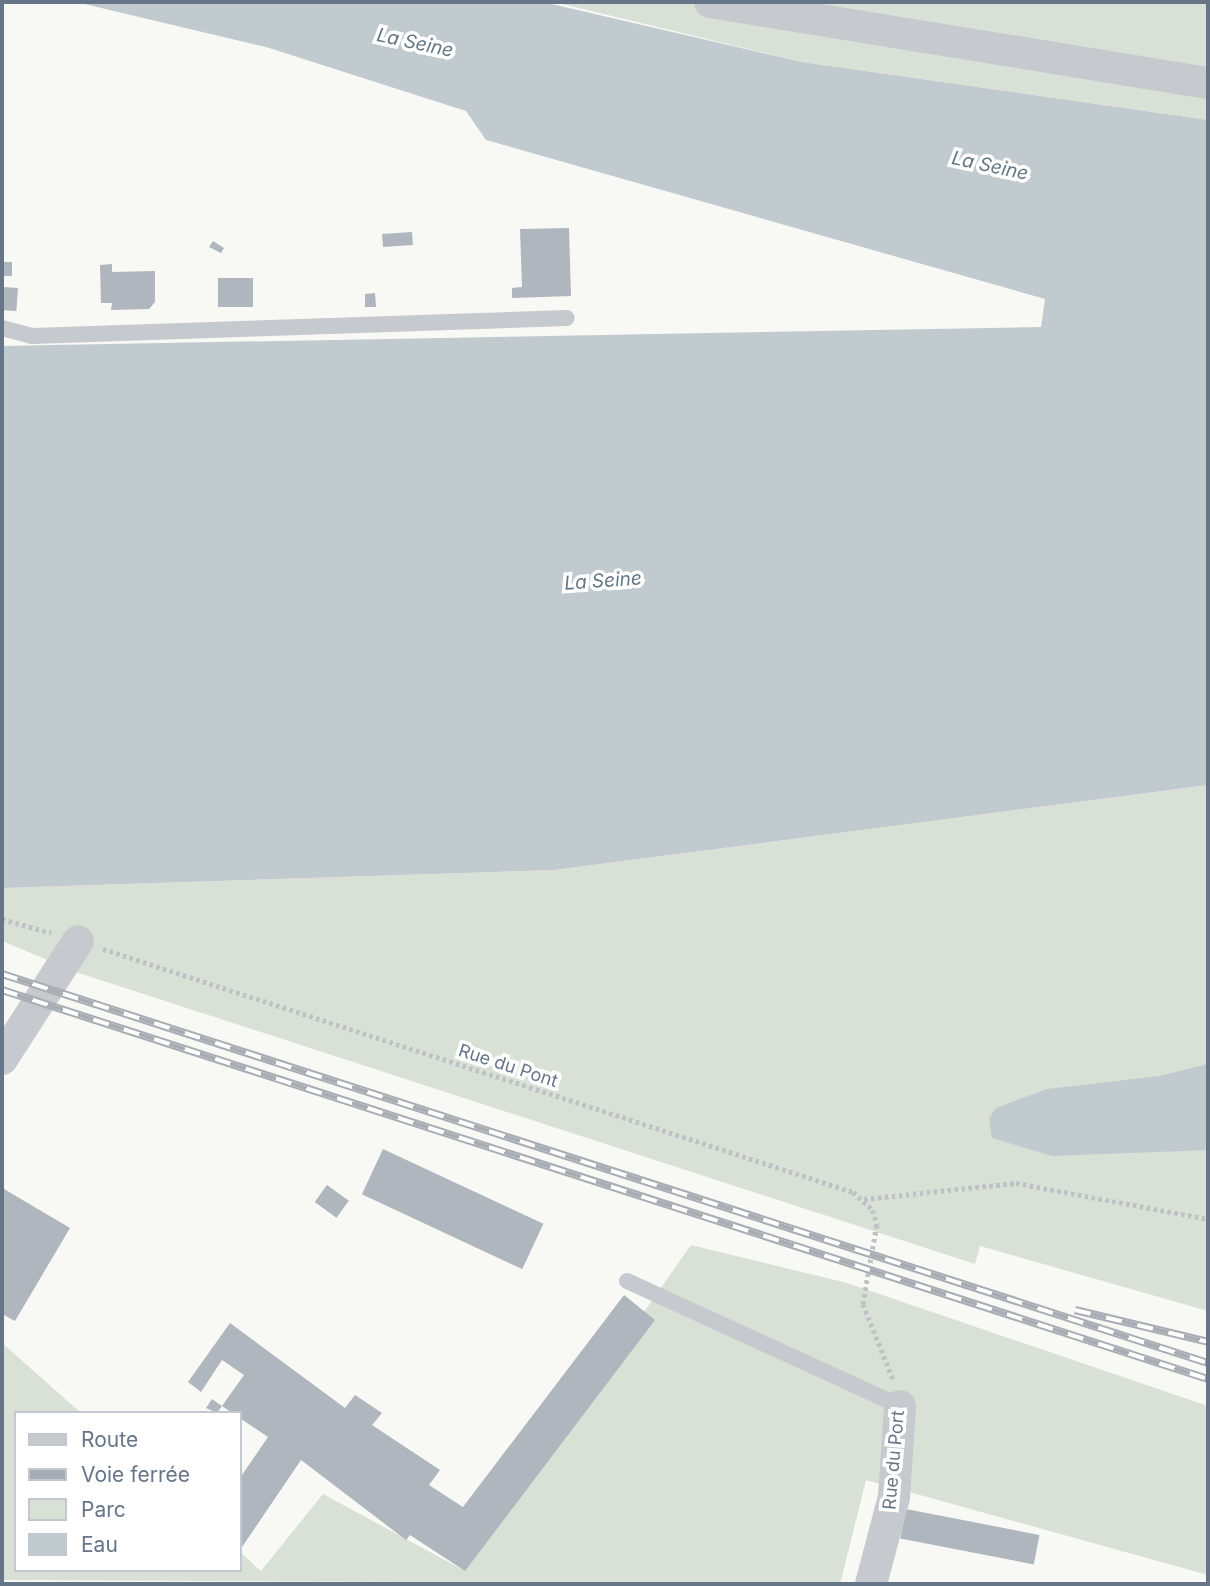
<!DOCTYPE html>
<html>
<head>
<meta charset="utf-8">
<style>
	body { margin:0 }
	#map { position:relative; width:1210px; height:1586px; overflow:hidden; background:#f8f8f5; font-family:Inter,sans-serif }
	div>[style] { position:absolute }
	[style*='--x'] { left:calc(var(--x)*1px); top:calc(var(--y)*1px); width:calc(var(--w)*1px); rotate:calc(var(--a)*1deg) }
	.green>* { inset:0; background:#d9e0d6 }
	.water>* { inset:0; background:#c0cacf }
	.building>* { inset:0; background:#afb6bd; transform-origin:0 0 }
	.path>* { height:4.5px; margin-top:-2.25px; transform-origin:0; background:repeating-linear-gradient(90deg,#bfc2c4 0 3.5px,transparent 0 7px) }
	.service>* { height:16px; margin:-8px; padding:0 8px; transform-origin:8px; border-radius:8px; background:#c6c9cd }
	.minor>* { height:32px; margin:-16px; padding:0 16px; transform-origin:16px; border-radius:16px; background:#c6c9cd }
	.rail>* { height:8px; margin-top:-4px; transform-origin:0; background:repeating-linear-gradient(90deg,#fff 0 16px,#a8adb4 0 32px); box-sizing:border-box; border-block:2px solid #a8adb4 }
	span { translate:-50% -50%; white-space:nowrap; text-align:center; line-height:1.15; -webkit-text-stroke:7px #fff; paint-order:stroke }
	.street-label { font-size:18px; color:#667688 }
	.water-label { font-size:19px; color:#627783; font-style:italic }
	.frame { position:absolute; inset:0; border:4px solid #667688; pointer-events:none }
	.legend { position:absolute; left:14px; top:1411px; width:228px; height:161px; box-sizing:border-box; background:#fff; border:2px solid #c2c8cf; margin:0; padding:9px 12px; list-style:none; font-size:21px; color:#667688 }
	.legend li { display:flex; align-items:center; gap:14px; height:35px }
	.legend b { width:35px; border:2px solid #c2c8cf }
</style>
</head>
<body>
<div id="map">
	<div class="green">
		<i style="clip-path:polygon(554px 2px,1208px 2px,1208px 120px,802px 62px)"></i>
		<i style="clip-path:polygon(1208px 785px,1208px 1311px,980px 1246px,975px 1264px,79px 973px,2px 941px,2px 888px,554px 870px)"></i>
		<i style="clip-path:polygon(691px 1245px,847px 1283px,1208px 1406px,1208px 1575px,866px 1480px,840px 1584px,2px 1580px,2px 1343px,81px 1413px,16px 1413px,16px 1570px,240px 1570px,240px 1552px,261px 1571px,323px 1494px,463px 1570px)"></i>
	</div>
	<div class="water">
		<i style="clip-path:polygon(76px 2px,543px 2px,802px 62px,1208px 120px,1208px 785px,554px 870px,2px 888px,2px 346px,1041px 327px,1045px 299px,486px 140px,466px 111px,266px 47px)"></i>
		<i style="clip-path:polygon(1208px 1064px,1208px 1150px,1052px 1156px,992px 1138px,989px 1118px,996px 1108px,1047px 1089px,1160px 1076px)"></i>
	</div>
	<div class="building">
		<i style="clip-path:polygon(569px 228px,571px 296px,512px 298px,512px 288px,522px 287px,520px 229px)"></i>
		<i style="left:412px;top:232px;width:13px;height:30px;rotate:86deg"></i>
		<i style="clip-path:polygon(213px 241px,224px 248px,221px 253px,209px 247px)"></i>
		<i style="left:12px;top:262px;width:14px;height:10px;rotate:90deg"></i>
		<i style="clip-path:polygon(112px 264px,112px 272px,155px 271px,155px 302px,149px 309px,111px 310px,112px 303px,101px 303px,100px 265px)"></i>
		<i style="left:218px;top:278px;width:35px;height:29px"></i>
		<i style="left:2px;top:287px;width:16px;height:23px;rotate:4deg"></i>
		<i style="clip-path:polygon(375px 293px,376px 307px,365px 307px,365px 294px)"></i>
		<i style="left:383px;top:1149px;width:177px;height:50px;rotate:25deg"></i>
		<i style="left:327px;top:1185px;width:27px;height:21px;rotate:36deg"></i>
		<i style="clip-path:polygon(4px 1189px,70px 1228px,15px 1321px,2px 1314px)"></i>
		<i style="clip-path:polygon(624px 1295px,655px 1320px,465px 1571px,410px 1535px,406px 1540px,301px 1460px,240px 1550px,240px 1478px,268px 1437px,222px 1406px,244px 1375px,222px 1360px,201px 1392px,188px 1382px,230px 1323px,345px 1408px,355px 1395px,382px 1413px,372px 1425px,440px 1470px,429px 1485px,463px 1507px)"></i>
		<i style="clip-path:polygon(212px 1399px,222px 1406px,217px 1413px,206px 1408px)"></i>
		<i style="left:906px;top:1509px;width:136px;height:30px;rotate:11deg"></i>
	</div>
	<div class="path">
		<i style="--x:2;--y:919;--w:51;--a:15.9"></i>
		<i style="--x:103;--y:949;--w:788;--a:17.95"></i>
		<i style="--x:853;--y:1192;--w:27;--a:42"></i>
		<i style="--x:873;--y:1210;--w:16;--a:75"></i>
		<i style="--x:877;--y:1225;--w:80;--a:100"></i>
		<i style="--x:863;--y:1304;--w:81;--a:68.2"></i>
		<i style="--x:864;--y:1199;--w:153;--a:-6"></i>
		<i style="--x:1016;--y:1183;--w:195;--a:10.6"></i>
	</div>
	<div class="service">
		<i style="--x:2;--y:328;--w:31;--a:15"></i>
		<i style="--x:32;--y:336;--w:535;--a:-1.93"></i>
		<i style="--x:627;--y:1281;--w:300;--a:24.6"></i>
	</div>
	<div class="minor">
		<i style="--x:710;--y:2;--w:505;--a:9.24"></i>
		<i style="--x:2;--y:1059;--w:140;--a:-57.2"></i>
		<i style="--x:871;--y:1584;--w:90;--a:-75.2"></i>
		<i style="--x:894;--y:1497;--w:91;--a:-86.2"></i>
	</div>
	<div class="rail">
		<i style="--x:2;--y:974;--w:1267;--a:17.88"></i>
		<i style="--x:2;--y:990;--w:1267;--a:17.88"></i>
		<i style="--x:1075;--y:1310;--w:137;--a:13.5"></i>
	</div>
	<div class="street-label">
		<span style="left:508px;top:1066px;rotate:18deg">Rue du Pont</span>
		<span style="left:894px;top:1460px;rotate:-85deg">Rue du Port</span>
	</div>
	<div class="water-label">
		<span style="left:415px;top:43px;rotate:12deg">La Seine</span>
		<span style="left:990px;top:166px;rotate:12deg">La Seine</span>
		<span style="left:603px;top:581px;rotate:-4deg">La Seine</span>
	</div>
	<div class="frame"></div>
	<ul class="legend">
	<li><b style="height:9px;background:#c6c9cd"></b>Route</li>
	<li><b style="height:9px;background:#a8adb4"></b>Voie ferrée</li>
	<li><b style="height:19px;background:#d9e0d6"></b>Parc</li>
	<li><b style="height:19px;background:#c0cacf"></b>Eau</li>
	</ul>
</div>
</body>
</html>
